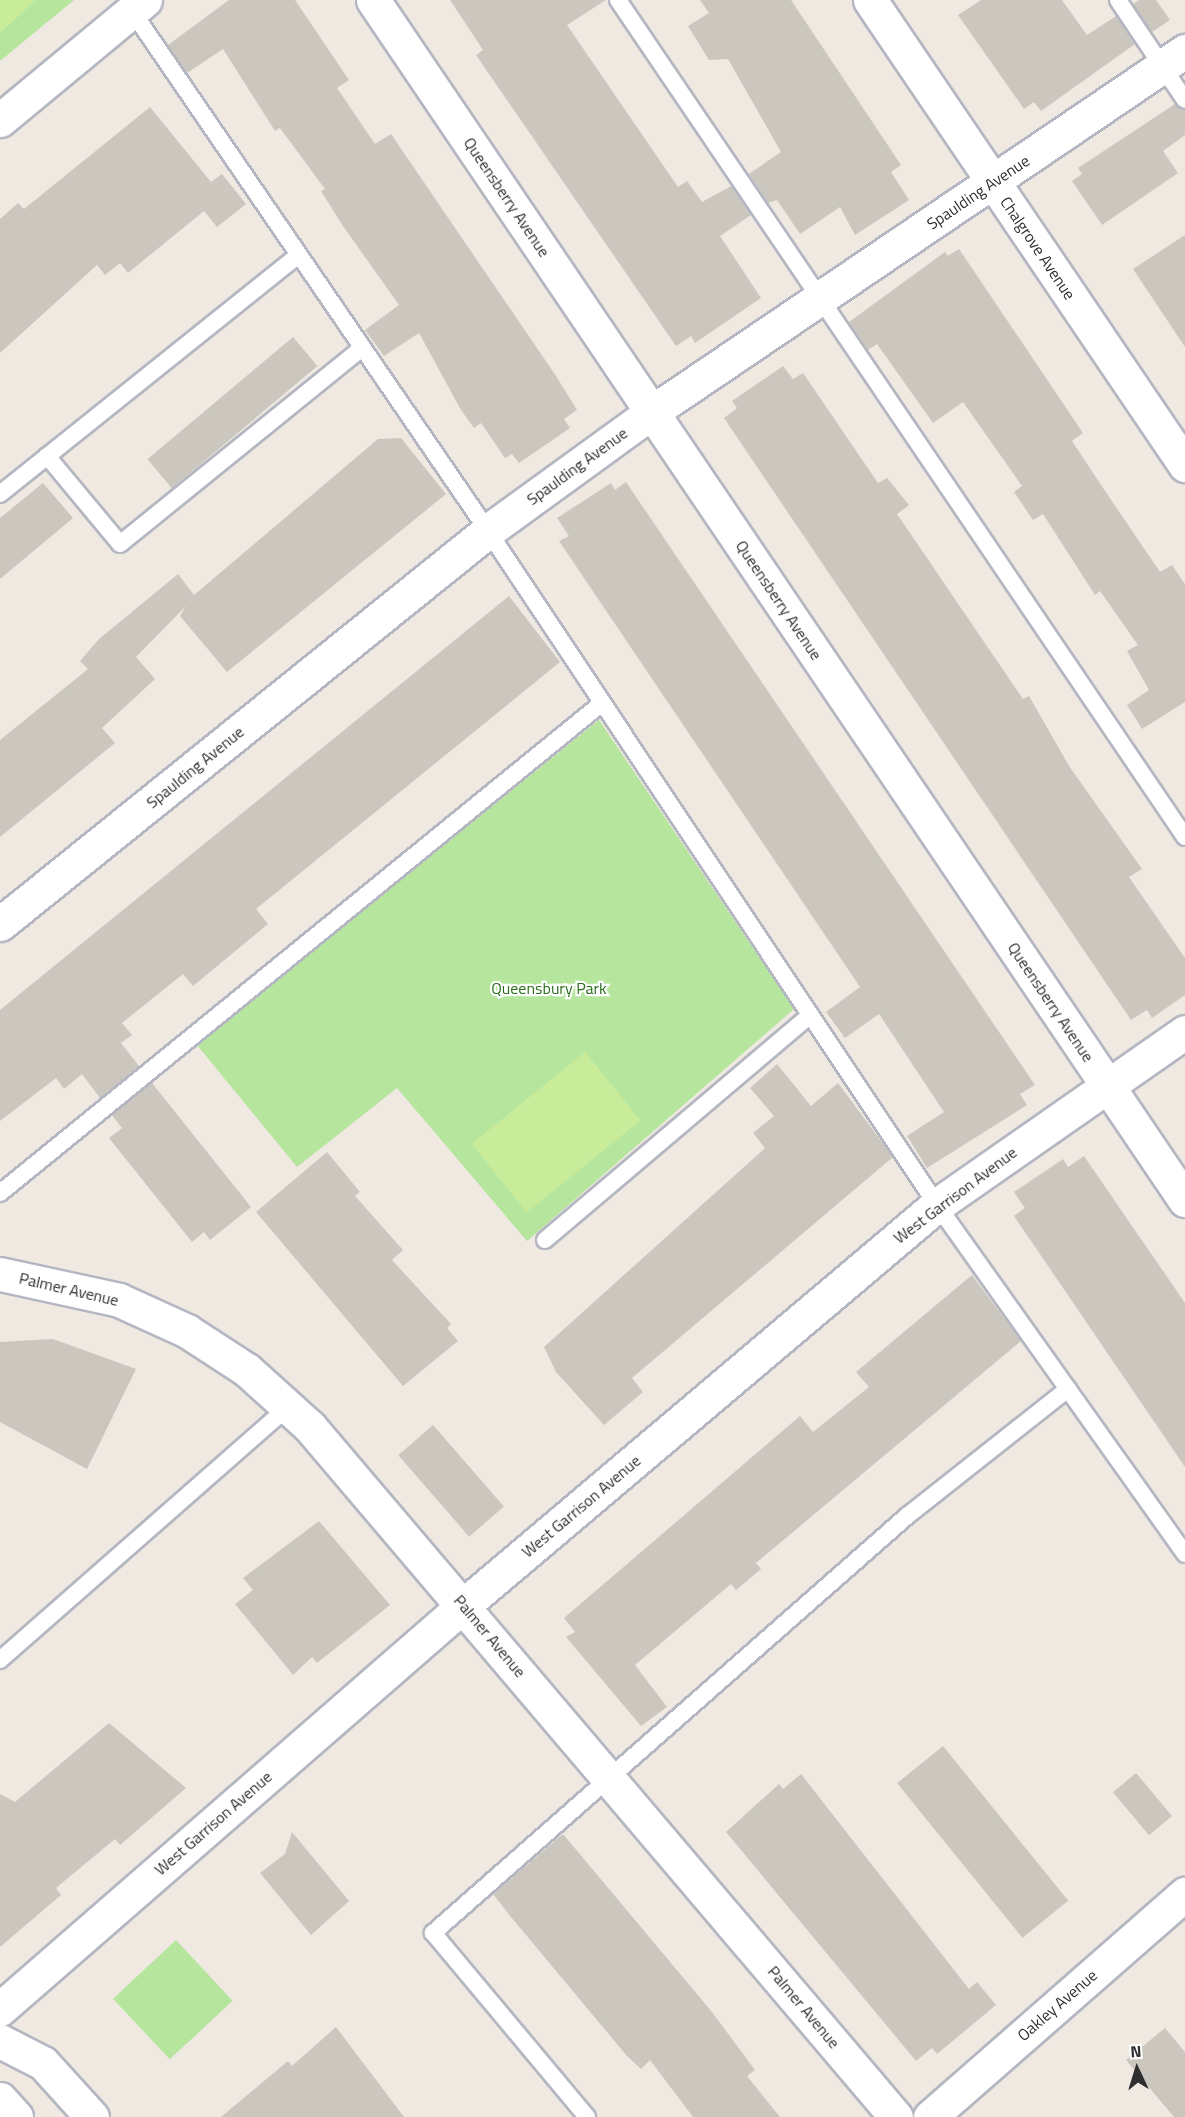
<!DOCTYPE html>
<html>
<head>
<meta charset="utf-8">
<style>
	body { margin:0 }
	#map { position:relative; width:1185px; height:2117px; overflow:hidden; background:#efe9e1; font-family:"Titillium Web",sans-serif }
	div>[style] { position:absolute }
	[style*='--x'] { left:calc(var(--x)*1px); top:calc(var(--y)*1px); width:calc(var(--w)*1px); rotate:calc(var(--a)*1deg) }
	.green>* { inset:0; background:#b6e59e; transform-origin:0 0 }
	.pitch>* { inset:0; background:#c9ec9a; transform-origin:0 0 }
	.building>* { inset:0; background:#cbc7bf; transform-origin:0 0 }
	.roads { filter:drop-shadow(2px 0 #b4b7c1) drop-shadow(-2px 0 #b4b7c1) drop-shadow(0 2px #b4b7c1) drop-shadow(0 -2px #b4b7c1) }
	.lane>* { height:16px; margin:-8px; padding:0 8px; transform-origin:8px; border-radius:8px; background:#fff }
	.street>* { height:33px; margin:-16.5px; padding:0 16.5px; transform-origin:16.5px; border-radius:16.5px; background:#fff }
	.secondary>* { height:33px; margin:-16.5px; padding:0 16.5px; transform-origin:16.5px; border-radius:16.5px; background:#fff }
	span { translate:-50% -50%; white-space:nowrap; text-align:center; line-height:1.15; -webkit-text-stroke:4.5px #fff; paint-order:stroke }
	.street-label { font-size:16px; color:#2e2e2e }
	.park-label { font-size:16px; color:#2c6e1b }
	.north { position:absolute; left:1107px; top:2039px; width:60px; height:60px; -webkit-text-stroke:4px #fff; paint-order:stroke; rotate:356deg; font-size:16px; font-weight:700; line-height:24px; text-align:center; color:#2e2e2e }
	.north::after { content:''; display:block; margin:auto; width:21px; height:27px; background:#2e2e2e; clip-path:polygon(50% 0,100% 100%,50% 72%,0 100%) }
</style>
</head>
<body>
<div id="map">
	<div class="green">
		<i style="clip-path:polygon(0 0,74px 0,0 61px)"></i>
		<i style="clip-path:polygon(599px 720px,794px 1009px,527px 1241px,397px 1088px,297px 1167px,197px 1045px)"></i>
		<i style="left:176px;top:1940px;width:83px;height:86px;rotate:47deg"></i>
	</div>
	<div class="pitch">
		<i style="clip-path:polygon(0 0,36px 0,0 33px)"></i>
		<i style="left:585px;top:1052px;width:88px;height:146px;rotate:51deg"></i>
	</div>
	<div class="building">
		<i style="clip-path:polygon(229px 0,295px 0,349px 80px,337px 88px,375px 144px,391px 134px,556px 376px,577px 410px,564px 419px,570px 428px,519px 463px,512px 454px,505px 458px,481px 423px,474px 428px,461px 410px,419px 333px,384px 356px,365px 330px,399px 305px,343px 226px,321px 191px,325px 189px,280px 128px,275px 131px,223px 49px,187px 73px,168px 45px)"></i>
		<i style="clip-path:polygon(450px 0,606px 0,567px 25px,678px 187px,687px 181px,702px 202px,731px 186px,751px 215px,720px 236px,761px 298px,695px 343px,691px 336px,676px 346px,476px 55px,483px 50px)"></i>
		<i style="clip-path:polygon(700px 0,791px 0,901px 165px,891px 172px,909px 200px,855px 235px,840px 207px,800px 234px,777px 200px,768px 203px,749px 174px,781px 152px,728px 59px,709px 60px,688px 26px,709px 13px)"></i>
		<i style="clip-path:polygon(981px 0,1062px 0,1087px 35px,1116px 16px,1135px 44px,1041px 111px,1034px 102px,1024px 109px,958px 15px)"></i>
		<i style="clip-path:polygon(1139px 0,1156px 0,1170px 20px,1152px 32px,1133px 4px)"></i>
		<i style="clip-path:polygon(1175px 104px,1185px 110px,1185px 135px,1163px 151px,1178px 173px,1102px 225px,1072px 181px,1082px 174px,1078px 168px)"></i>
		<i style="clip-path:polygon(150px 107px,211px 182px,222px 174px,246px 204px,217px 227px,204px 211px,128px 273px,120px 263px,105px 275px,97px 265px,0 353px,0 219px,18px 203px,24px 209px)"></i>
		<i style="clip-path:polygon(1185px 235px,1185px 347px,1133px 269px)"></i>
		<i style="clip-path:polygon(959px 249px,1083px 433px,1072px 441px,1101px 485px,1160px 572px,1172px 565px,1185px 584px,1185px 702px,1142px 729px,1127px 705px,1149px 690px,1127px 651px,1138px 645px,1100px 591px,1095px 595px,1043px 514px,1033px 520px,1014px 492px,1022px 486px,963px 402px,933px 423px,877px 344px,868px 350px,849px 322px,945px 252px,948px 256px)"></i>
		<i style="left:293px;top:337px;width:38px;height:190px;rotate:50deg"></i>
		<i style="clip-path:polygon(783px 366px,793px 379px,803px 373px,878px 483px,887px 478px,909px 505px,897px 514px,1023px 699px,1029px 696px,1069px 766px,1142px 869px,1129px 877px,1185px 958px,1185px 995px,1152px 1018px,1147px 1010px,1131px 1020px,724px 418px,737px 408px,732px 401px)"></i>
		<i style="clip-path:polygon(401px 438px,446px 494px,227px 672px,180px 616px,186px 606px,136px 657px,155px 679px,102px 728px,115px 743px,0 837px,0 740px,88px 669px,80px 661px,99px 639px,178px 574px,194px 595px,378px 439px)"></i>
		<i style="clip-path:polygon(626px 482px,1035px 1085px,1020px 1094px,1027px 1105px,927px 1168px,907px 1136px,944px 1112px,879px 1014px,845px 1038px,826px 1012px,860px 987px,559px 541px,569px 536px,557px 518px,611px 483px,615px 490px)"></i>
		<i style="clip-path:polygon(43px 483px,73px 518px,0 579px,0 518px)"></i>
		<i style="clip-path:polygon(509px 596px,560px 662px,256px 909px,268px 924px,193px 986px,183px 974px,122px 1023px,132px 1035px,121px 1043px,139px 1066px,100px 1098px,82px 1074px,64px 1089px,56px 1078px,0 1121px,0 1010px)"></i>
		<i style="clip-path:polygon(777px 1064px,811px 1106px,838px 1083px,893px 1157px,632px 1378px,643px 1392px,604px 1425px,556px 1372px,544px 1347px,765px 1148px,753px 1133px,774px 1116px,750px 1088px)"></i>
		<i style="clip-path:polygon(152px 1083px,251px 1207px,210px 1240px,204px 1232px,192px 1242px,109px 1138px,122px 1128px,112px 1115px)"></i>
		<i style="clip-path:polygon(327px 1152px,360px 1192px,355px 1196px,403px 1250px,392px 1260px,451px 1324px,447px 1328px,458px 1341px,403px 1386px,256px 1212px)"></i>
		<i style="clip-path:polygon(1084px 1156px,1185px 1303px,1185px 1467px,1014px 1216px,1025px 1208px,1014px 1192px,1063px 1159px,1068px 1167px)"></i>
		<i style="clip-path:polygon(972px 1275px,1021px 1341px,756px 1563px,761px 1569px,736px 1590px,731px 1584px,635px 1665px,667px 1707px,641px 1726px,566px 1637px,575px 1632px,564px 1618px,800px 1416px,813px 1432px,869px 1387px,856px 1372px)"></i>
		<i style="clip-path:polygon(53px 1339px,136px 1369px,87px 1469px,0 1422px,0 1342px)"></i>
		<i style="left:433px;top:1425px;width:108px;height:46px;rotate:49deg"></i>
		<i style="clip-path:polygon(319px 1521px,390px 1605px,317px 1663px,312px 1657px,293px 1675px,235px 1604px,253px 1590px,243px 1578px)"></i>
		<i style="clip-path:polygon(109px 1723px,186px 1788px,120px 1845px,115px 1839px,56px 1888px,61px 1895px,0 1947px,0 1794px,15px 1802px)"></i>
		<i style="left:943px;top:1746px;width:199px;height:59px;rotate:51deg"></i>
		<i style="left:1136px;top:1773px;width:56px;height:30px;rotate:50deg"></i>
		<i style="clip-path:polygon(801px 1774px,969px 1989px,977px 1982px,996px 2005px,937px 2054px,932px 2048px,916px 2061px,726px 1832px,779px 1784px,783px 1789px)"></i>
		<i style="clip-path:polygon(292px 1832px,349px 1901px,311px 1935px,260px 1873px,285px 1854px)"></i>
		<i style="clip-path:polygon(563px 1834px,712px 2012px,755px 2070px,747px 2076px,780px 2117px,693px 2117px,650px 2060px,641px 2069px,627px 2056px,511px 1917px,493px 1894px)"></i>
		<i style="clip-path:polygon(336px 2027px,404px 2117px,221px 2117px,288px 2061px,292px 2066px)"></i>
		<i style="clip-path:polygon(1165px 2028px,1185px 2052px,1185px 2117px,1174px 2117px,1126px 2060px)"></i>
	</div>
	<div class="roads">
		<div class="lane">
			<i style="--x:618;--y:0;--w:1011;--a:55.89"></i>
			<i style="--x:1118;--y:0;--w:120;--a:56.2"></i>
			<i style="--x:132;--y:11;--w:630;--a:55.6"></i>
			<i style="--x:488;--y:531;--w:810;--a:56.33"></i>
			<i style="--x:937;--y:1205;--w:428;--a:54.6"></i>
			<i style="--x:47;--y:456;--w:114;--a:50.3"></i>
			<i style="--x:120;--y:544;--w:311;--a:-39"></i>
			<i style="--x:0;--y:494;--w:382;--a:-38.7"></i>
			<i style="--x:0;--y:1193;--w:776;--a:-39.14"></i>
			<i style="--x:545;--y:1240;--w:348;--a:-40.3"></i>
			<i style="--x:0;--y:1660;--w:383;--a:-41.3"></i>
			<i style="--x:587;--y:2117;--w:240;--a:-129.9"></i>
			<i style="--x:433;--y:1933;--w:631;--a:-41.34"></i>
			<i style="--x:907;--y:1516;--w:205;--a:-38.3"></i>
		</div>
		<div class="street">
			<i style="--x:373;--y:0;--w:1449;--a:55.92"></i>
			<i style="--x:870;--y:0;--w:562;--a:55.89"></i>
			<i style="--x:0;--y:924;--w:627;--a:-38.85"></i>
			<i style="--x:488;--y:531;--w:203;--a:-36"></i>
			<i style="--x:652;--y:412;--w:644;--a:-34.11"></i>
			<i style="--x:0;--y:1274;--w:122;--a:12.3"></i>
			<i style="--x:119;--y:1300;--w:75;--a:24.5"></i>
			<i style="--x:187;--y:1331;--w:72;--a:33"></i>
			<i style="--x:247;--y:1370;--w:85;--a:42.1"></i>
			<i style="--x:310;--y:1427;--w:905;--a:49.66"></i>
			<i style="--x:0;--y:2009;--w:615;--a:-41.05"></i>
			<i style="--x:464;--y:1605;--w:619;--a:-40.22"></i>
			<i style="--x:937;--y:1205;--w:302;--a:-34.9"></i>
			<i style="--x:930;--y:2117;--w:339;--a:-41.2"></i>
		</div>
		<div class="secondary">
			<i style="--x:0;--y:120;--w:188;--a:-39.6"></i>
			<i style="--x:0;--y:2041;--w:48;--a:27.1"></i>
			<i style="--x:43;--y:2063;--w:73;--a:47.8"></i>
			<i style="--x:0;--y:2099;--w:24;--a:48"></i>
		</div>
	</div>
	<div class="street-label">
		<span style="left:978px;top:192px;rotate:-34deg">Spaulding Avenue</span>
		<span style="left:507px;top:197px;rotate:56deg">Queensberry Avenue</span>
		<span style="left:1038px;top:248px;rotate:56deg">Chalgrove Avenue</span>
		<span style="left:577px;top:466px;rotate:-36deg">Spaulding Avenue</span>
		<span style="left:779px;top:600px;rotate:56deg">Queensberry Avenue</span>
		<span style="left:195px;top:767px;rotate:-39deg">Spaulding Avenue</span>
		<span style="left:1051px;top:1002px;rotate:56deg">Queensberry Avenue</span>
		<span style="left:955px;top:1195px;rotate:-37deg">West Garrison Avenue</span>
		<span style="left:69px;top:1289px;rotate:13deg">Palmer Avenue</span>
		<span style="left:581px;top:1506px;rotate:-40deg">West Garrison Avenue</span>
		<span style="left:490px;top:1636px;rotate:50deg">Palmer Avenue</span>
		<span style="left:213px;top:1823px;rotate:-41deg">West Garrison Avenue</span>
		<span style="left:1057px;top:2005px;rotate:-41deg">Oakley Avenue</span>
		<span style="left:804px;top:2007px;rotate:50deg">Palmer Avenue</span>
	</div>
	<div class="park-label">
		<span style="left:549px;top:988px">Queensbury Park</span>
	</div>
	<div class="north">N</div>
</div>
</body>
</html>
